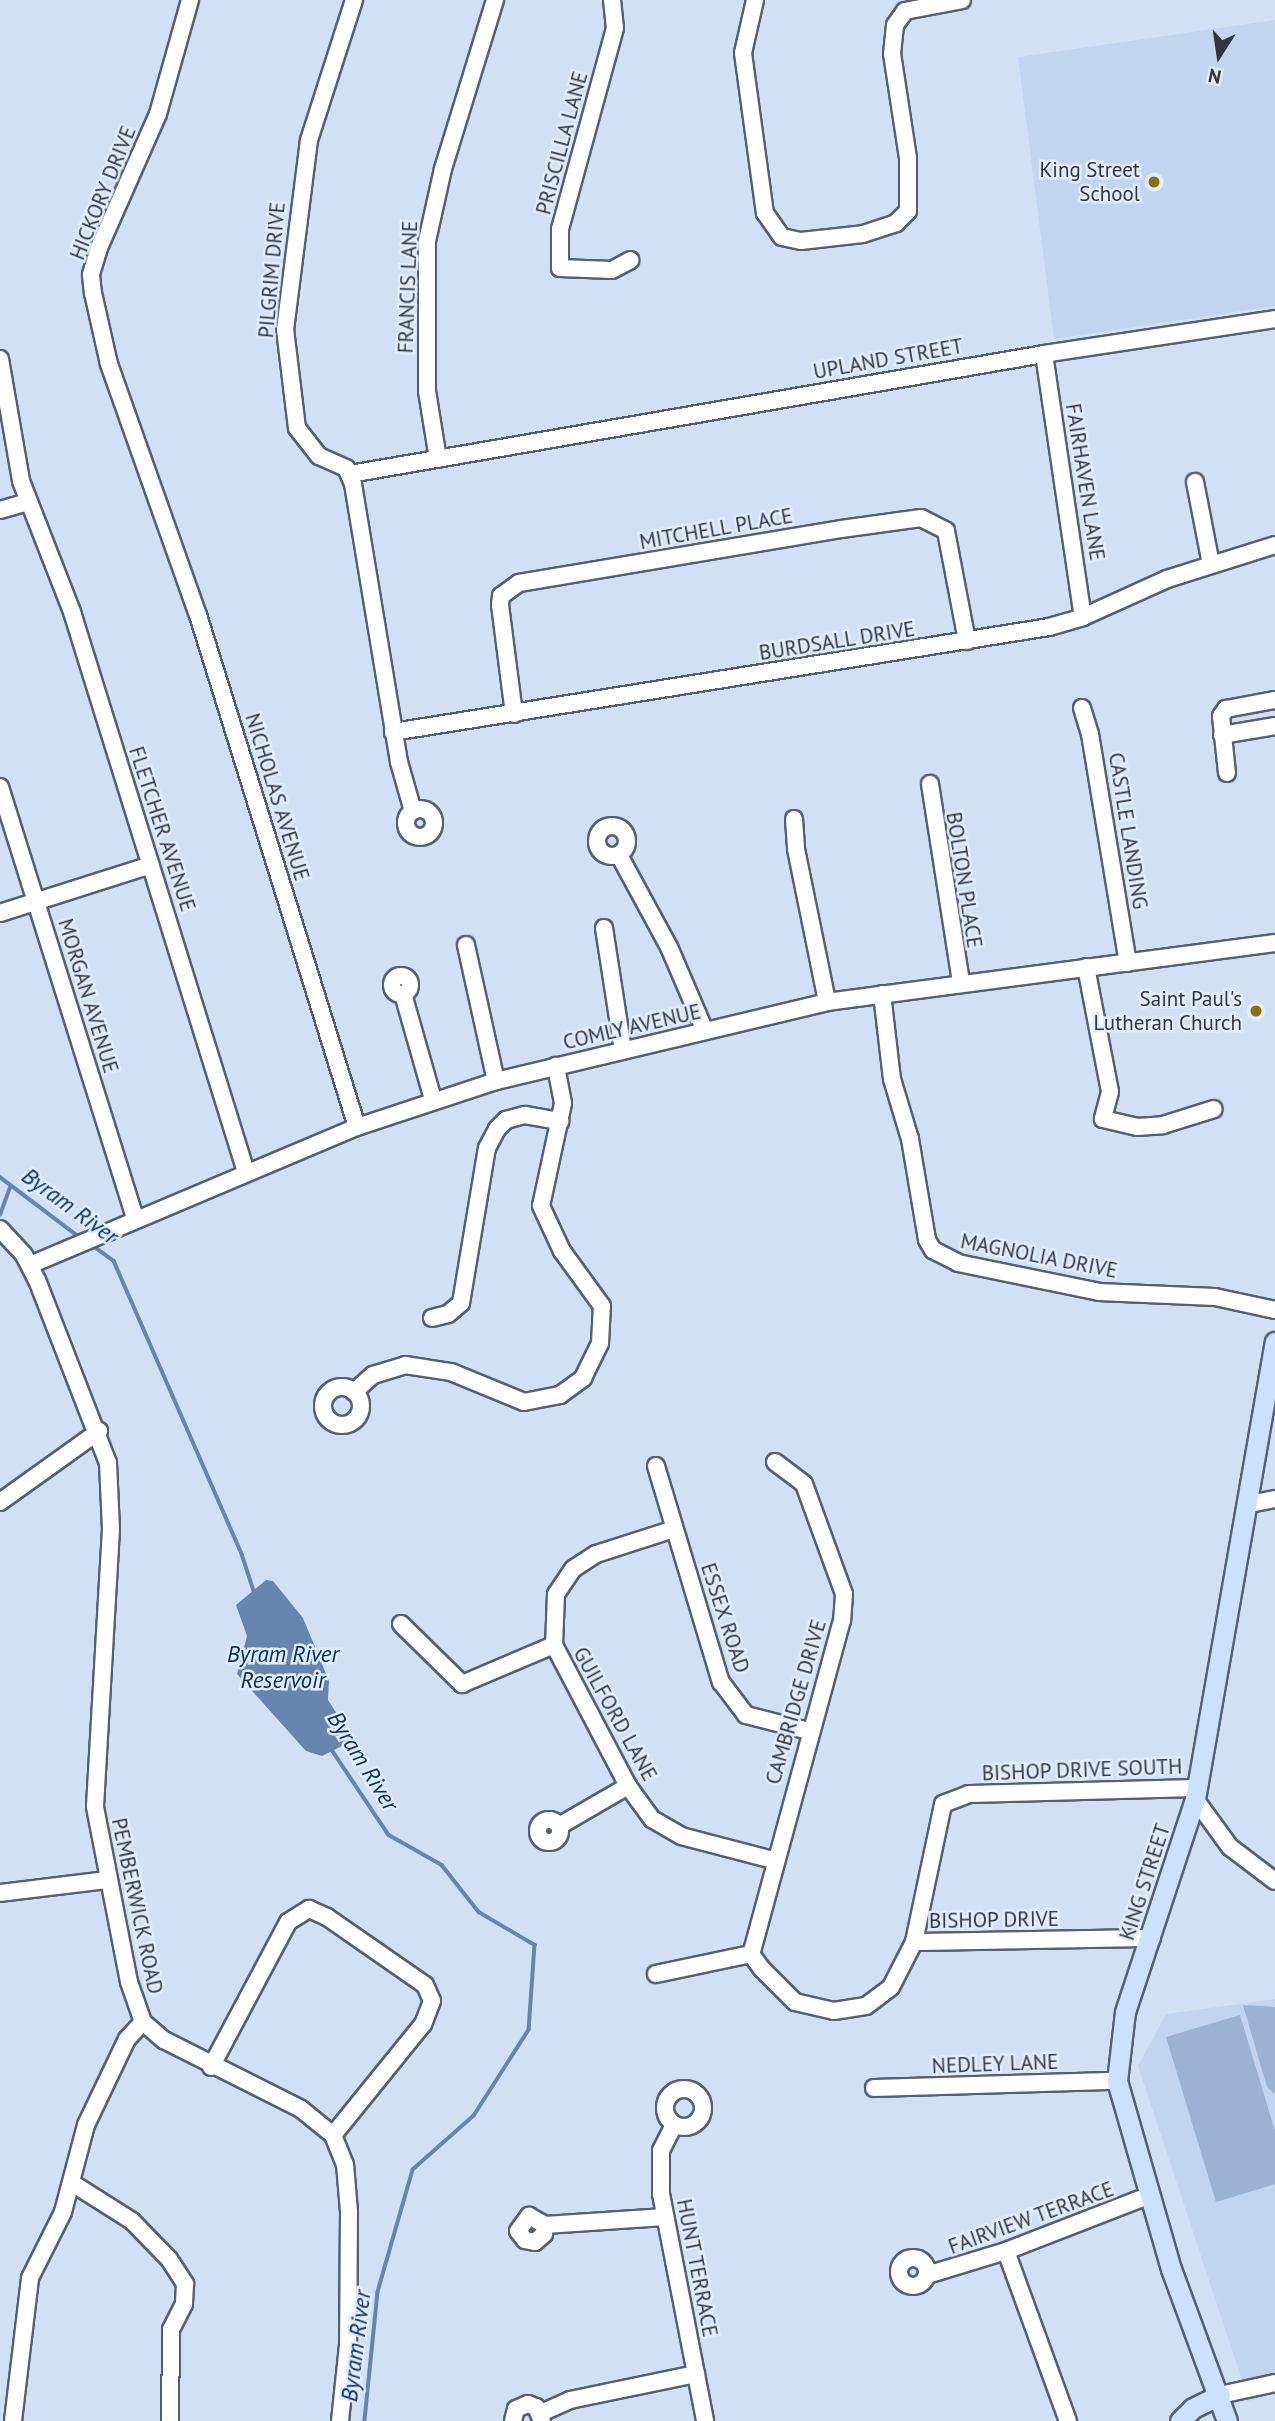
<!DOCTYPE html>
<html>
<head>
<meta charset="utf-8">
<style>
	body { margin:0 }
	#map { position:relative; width:1275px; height:2421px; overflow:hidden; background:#d2e0f5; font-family:"PT Sans",sans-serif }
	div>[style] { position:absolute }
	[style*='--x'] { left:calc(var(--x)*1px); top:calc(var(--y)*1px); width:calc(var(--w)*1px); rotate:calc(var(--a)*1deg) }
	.built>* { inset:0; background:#c2d4ef }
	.green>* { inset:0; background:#9bb2d2 }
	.water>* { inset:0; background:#6784af }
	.stream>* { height:3.5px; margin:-1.75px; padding:0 1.75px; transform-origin:1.75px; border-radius:1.75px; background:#6784af }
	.roads { filter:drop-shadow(2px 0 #546071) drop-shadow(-2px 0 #546071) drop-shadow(0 2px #546071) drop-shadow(0 -2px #546071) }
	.minor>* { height:16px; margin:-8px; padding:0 8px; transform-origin:8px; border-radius:8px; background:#fff }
	.minor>.ring { margin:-8px; padding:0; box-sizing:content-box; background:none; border:16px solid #fff; border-radius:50% }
	.major>* { height:19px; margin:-9.5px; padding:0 9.5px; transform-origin:9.5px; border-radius:9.5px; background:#cde1ff }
	.dots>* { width:19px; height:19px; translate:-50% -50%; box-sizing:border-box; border:4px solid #e1edfe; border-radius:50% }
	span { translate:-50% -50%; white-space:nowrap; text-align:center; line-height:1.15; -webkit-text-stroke:5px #e1edfe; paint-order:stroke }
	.street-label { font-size:21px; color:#30363e }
	.poi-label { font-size:21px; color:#30363e }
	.right { translate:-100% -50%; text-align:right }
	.water-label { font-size:23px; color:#072e63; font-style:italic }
	.north { position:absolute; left:1184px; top:21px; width:70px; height:70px; -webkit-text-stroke:5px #e1edfe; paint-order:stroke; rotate:192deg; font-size:19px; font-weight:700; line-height:28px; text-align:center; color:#30363e }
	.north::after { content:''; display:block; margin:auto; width:24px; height:32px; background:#30363e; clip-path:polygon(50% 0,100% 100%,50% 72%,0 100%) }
</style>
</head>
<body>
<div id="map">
	<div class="built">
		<i style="clip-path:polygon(1275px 20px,1275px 306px,1054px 339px,1018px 57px)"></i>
		<i style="clip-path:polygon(1275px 1999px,1275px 2392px,1249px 2401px,1138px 2066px,1166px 2014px)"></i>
	</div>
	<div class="green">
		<i style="clip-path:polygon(1243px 2005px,1275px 2007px,1275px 2094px,1267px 2087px)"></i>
		<i style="clip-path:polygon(1240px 2015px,1275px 2131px,1275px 2184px,1216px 2202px,1166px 2037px)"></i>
	</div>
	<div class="water">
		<i style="clip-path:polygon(266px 1580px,273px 1581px,303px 1618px,329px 1681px,328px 1700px,354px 1740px,322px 1756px,306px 1751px,237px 1674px,247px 1636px,236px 1605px)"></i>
	</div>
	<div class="stream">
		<i style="--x:0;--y:1177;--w:103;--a:37.1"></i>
		<i style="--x:0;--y:1215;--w:29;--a:-70"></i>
		<i style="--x:92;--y:1245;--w:27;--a:36"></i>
		<i style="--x:114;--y:1261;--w:320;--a:66.4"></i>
		<i style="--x:242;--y:1554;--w:40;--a:72"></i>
		<i style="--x:332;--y:1750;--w:102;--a:56.2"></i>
		<i style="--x:389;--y:1835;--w:61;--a:29.5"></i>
		<i style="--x:442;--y:1865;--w:60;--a:51.8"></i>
		<i style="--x:479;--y:1912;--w:65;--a:30.5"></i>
		<i style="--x:535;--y:1945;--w:85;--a:94"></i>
		<i style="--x:529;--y:2030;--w:102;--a:122.6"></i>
		<i style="--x:474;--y:2116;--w:81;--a:138.5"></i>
		<i style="--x:413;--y:2170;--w:127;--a:106"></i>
		<i style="--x:378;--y:2292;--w:130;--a:95.8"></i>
	</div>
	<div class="roads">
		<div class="minor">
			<i style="--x:190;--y:0;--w:118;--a:105.7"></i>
			<i style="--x:158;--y:114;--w:146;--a:113.8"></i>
			<i style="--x:99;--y:248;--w:28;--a:107"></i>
			<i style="--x:91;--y:275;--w:18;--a:84"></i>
			<i style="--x:93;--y:293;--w:73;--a:77.3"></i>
			<i style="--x:109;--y:364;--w:266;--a:70.5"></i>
			<i style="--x:198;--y:615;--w:536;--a:72.75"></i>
			<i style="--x:354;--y:0;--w:147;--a:107.8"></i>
			<i style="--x:309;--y:140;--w:191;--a:97.2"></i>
			<i style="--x:285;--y:329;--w:100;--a:83.1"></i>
			<i style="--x:297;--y:428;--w:36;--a:52"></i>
			<i style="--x:319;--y:456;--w:30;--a:24"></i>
			<i style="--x:346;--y:468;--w:17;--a:66"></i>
			<i style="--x:353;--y:484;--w:282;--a:80.6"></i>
			<i style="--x:399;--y:762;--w:51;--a:74.1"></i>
			<i style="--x:612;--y:0;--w:28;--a:84"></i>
			<i style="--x:615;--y:28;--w:208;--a:105.3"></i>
			<i style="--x:560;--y:229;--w:39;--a:90"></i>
			<i style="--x:560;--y:268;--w:52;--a:2.2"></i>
			<i style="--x:612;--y:270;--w:21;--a:-28"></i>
			<i style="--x:755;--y:0;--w:54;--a:102.8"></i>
			<i style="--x:743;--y:53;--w:162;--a:82.2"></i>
			<i style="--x:765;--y:213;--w:29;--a:55"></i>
			<i style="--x:782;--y:237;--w:19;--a:12"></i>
			<i style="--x:801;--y:241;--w:62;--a:-6.4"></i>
			<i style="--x:863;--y:234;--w:35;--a:-18"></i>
			<i style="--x:896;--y:223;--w:17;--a:-45"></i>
			<i style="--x:908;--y:211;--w:53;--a:-90"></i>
			<i style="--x:908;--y:158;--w:105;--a:-98.7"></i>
			<i style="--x:892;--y:54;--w:29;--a:-84"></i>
			<i style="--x:895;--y:25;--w:17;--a:-54"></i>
			<i style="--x:905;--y:11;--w:58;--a:-10.9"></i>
			<i style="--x:1044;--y:354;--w:266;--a:81.6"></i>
			<i style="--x:0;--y:359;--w:124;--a:80.2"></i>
			<i style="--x:21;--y:481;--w:141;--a:68.7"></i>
			<i style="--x:72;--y:612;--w:586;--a:72.74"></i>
			<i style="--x:438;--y:459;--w:69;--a:-99.2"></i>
			<i style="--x:427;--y:391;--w:150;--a:-90"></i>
			<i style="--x:427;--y:241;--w:74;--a:-77.5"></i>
			<i style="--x:443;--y:169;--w:177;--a:-72.9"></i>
			<i style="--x:350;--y:474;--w:704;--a:-9.81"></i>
			<i style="--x:1044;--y:354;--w:234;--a:-8.6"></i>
			<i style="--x:1195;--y:482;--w:84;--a:79"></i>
			<i style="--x:0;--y:510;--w:29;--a:-16"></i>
			<i style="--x:1082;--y:708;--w:27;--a:73"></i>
			<i style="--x:1090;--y:734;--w:232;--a:80.6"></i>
			<i style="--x:514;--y:714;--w:110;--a:-97.3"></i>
			<i style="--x:500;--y:605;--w:9;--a:-84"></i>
			<i style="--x:501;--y:596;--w:22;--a:-36"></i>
			<i style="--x:519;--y:583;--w:326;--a:-9.5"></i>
			<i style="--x:841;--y:529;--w:81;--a:-7.8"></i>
			<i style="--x:921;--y:518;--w:28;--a:27"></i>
			<i style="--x:946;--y:531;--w:112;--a:79.2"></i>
			<i style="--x:393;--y:732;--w:664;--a:-9.09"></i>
			<i style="--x:1049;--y:627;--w:35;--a:-16"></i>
			<i style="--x:1083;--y:617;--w:92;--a:-24.3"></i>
			<i style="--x:1167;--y:579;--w:113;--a:-17.5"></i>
			<i style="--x:1222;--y:735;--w:54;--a:-9.6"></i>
			<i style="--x:1227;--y:773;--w:57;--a:-96"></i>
			<i style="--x:1221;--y:716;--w:9;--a:-54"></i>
			<i style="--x:1226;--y:709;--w:50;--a:-10.4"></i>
			<i style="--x:930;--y:784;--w:200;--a:81.1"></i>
			<i style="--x:0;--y:787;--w:453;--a:72.6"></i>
			<i class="ring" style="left:406px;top:809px;width:12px;height:12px"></i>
			<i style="--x:794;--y:819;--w:30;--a:86"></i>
			<i style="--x:796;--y:849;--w:156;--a:78.5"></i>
			<i class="ring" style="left:597px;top:826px;width:14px;height:14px"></i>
			<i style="--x:619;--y:855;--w:105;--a:61.5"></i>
			<i style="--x:669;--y:947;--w:91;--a:66.8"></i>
			<i style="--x:0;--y:913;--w:158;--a:-17.6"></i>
			<i style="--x:604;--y:928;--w:124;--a:81.2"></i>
			<i style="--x:466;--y:945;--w:139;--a:77.6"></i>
			<i style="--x:1086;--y:967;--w:127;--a:79.1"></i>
			<i style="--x:1110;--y:1092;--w:28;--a:105"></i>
			<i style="--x:1103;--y:1119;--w:35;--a:13"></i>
			<i style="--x:1137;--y:1127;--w:26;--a:-4"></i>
			<i style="--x:1163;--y:1125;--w:53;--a:-17.4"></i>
			<i class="ring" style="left:392px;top:976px;width:2px;height:2px"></i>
			<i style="--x:403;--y:994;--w:109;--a:74.1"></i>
			<i style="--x:882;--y:994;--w:86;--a:83.3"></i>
			<i style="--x:892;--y:1079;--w:63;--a:73.3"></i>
			<i style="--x:910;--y:1139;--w:102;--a:80.4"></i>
			<i style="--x:927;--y:1240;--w:12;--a:59"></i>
			<i style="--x:933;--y:1250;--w:28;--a:27"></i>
			<i style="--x:958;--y:1263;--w:144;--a:11.6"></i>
			<i style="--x:1099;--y:1292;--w:116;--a:2.5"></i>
			<i style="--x:1215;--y:1297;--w:61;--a:12.2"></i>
			<i style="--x:0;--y:1229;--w:35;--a:47"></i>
			<i style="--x:24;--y:1255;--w:28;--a:63"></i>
			<i style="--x:37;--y:1280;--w:196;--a:68.8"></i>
			<i style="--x:108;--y:1463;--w:66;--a:87.4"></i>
			<i style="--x:111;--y:1529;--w:278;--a:93.3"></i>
			<i style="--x:95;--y:1807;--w:178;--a:79"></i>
			<i style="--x:129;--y:1982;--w:42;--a:70.7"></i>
			<i style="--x:143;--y:2022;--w:28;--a:41"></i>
			<i style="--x:164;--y:2040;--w:153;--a:26.7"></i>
			<i style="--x:301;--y:2109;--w:41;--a:39.1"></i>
			<i style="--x:333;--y:2135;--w:31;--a:68"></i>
			<i style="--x:345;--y:2164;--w:48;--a:85.2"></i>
			<i style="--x:349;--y:2212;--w:133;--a:90.4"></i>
			<i style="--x:348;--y:2345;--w:76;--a:96"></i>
			<i style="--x:30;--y:1265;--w:355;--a:-22.9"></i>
			<i style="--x:357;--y:1127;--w:146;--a:-18.3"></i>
			<i style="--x:496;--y:1081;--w:340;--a:-13.4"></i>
			<i style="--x:827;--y:1002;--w:452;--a:-7.5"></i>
			<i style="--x:432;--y:1318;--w:16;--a:-14"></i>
			<i style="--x:448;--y:1314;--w:17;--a:-40"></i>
			<i style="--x:461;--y:1303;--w:157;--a:-80.5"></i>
			<i style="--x:487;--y:1148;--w:21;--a:-62"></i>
			<i style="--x:497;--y:1129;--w:13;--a:-45"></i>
			<i style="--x:506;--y:1120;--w:20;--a:-15"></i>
			<i style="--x:525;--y:1115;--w:36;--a:10"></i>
			<i class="ring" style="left:323px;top:1387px;width:22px;height:22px"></i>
			<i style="--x:354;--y:1392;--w:25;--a:-42"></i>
			<i style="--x:373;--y:1375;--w:34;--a:-17"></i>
			<i style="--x:405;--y:1365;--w:47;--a:8.7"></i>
			<i style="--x:451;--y:1372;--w:79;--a:22.3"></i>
			<i style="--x:524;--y:1402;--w:37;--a:-11"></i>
			<i style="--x:560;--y:1395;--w:29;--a:-36"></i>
			<i style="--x:583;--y:1378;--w:39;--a:-64"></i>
			<i style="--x:600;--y:1343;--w:37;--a:-87"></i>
			<i style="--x:602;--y:1306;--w:68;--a:-126"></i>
			<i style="--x:562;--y:1251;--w:50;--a:-115"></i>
			<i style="--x:541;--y:1206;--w:105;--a:-77.9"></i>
			<i style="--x:563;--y:1103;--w:38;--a:-101"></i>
			<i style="--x:775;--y:1462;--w:36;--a:37"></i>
			<i style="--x:804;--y:1484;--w:117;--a:70"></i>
			<i style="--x:844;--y:1594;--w:26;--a:94"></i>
			<i style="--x:842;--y:1620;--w:346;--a:105.2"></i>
			<i style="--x:751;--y:1954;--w:17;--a:54"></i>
			<i style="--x:761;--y:1968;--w:48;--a:45"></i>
			<i style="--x:795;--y:2002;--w:40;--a:13"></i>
			<i style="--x:834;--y:2011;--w:32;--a:-9"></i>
			<i style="--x:866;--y:2006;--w:31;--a:-37"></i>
			<i style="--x:891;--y:1987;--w:51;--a:-62.9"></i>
			<i style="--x:914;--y:1942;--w:238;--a:-1"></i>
			<i style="--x:656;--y:1466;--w:226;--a:73.3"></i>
			<i style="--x:721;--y:1682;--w:41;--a:52.9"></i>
			<i style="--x:746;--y:1715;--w:65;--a:14.3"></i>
			<i style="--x:0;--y:1502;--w:122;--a:-35.6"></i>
			<i style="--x:1249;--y:1504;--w:26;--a:-11"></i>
			<i style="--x:674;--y:1529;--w:82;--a:162.2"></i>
			<i style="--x:596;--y:1554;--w:27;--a:147"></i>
			<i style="--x:573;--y:1569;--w:30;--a:124"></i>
			<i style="--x:556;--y:1594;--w:51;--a:92.2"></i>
			<i style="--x:554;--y:1645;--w:159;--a:62.3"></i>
			<i style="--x:628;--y:1786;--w:41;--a:54"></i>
			<i style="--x:652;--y:1819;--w:34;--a:30"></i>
			<i style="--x:681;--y:1836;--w:95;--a:14.6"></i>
			<i style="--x:401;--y:1624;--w:86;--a:44.5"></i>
			<i style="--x:462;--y:1684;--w:100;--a:-23"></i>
			<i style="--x:1195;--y:1799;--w:59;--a:53.9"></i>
			<i style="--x:1230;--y:1847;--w:56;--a:37.1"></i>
			<i class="ring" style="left:538px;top:1820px;width:6px;height:6px"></i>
			<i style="--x:559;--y:1826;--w:80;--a:-30.1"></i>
			<i style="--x:0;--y:1893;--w:108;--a:-6.9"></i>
			<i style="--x:914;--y:1942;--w:141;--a:-78.1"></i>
			<i style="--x:943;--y:1804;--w:28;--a:-21"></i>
			<i style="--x:969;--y:1794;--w:228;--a:-1.5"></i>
			<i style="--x:656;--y:1974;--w:97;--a:-11.9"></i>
			<i style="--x:211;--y:2067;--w:164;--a:-62"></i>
			<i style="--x:288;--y:1922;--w:25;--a:-32"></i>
			<i style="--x:309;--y:1909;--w:20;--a:24"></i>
			<i style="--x:327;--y:1917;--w:119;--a:34.8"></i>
			<i style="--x:425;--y:1985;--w:17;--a:66"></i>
			<i style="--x:432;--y:2001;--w:25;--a:111"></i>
			<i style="--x:423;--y:2024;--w:143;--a:129"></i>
			<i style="--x:874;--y:2088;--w:243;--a:-1.7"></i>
			<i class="ring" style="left:665px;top:2089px;width:22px;height:22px"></i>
			<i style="--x:674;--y:2125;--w:29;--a:117"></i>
			<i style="--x:661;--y:2151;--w:43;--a:90"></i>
			<i style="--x:661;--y:2194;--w:231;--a:79"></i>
			<i style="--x:72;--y:2183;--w:71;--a:32.3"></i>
			<i style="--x:132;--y:2221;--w:53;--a:45.8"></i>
			<i style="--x:169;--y:2259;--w:30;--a:57"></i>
			<i style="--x:185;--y:2284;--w:20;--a:93"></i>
			<i style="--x:184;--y:2304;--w:29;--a:117"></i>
			<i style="--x:171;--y:2330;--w:91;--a:90.6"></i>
			<i style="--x:545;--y:2225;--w:9;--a:96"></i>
			<i style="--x:544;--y:2234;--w:12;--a:138"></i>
			<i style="--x:535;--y:2242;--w:10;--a:-169"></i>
			<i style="--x:525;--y:2240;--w:11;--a:-128"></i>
			<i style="--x:518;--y:2231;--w:19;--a:-54"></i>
			<i style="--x:529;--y:2216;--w:18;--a:29"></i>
			<i style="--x:545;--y:2225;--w:120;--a:-3.8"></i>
			<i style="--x:1006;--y:2251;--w:181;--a:70"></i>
			<i class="ring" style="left:899px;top:2258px;width:12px;height:12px"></i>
			<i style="--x:927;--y:2275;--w:83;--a:-16.9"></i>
			<i style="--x:1006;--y:2251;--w:152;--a:-21.2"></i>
			<i style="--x:1220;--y:2395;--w:56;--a:-12.3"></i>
			<i style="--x:541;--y:2413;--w:32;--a:-24"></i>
			<i style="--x:570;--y:2400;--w:129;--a:-11.7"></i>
			<i style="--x:13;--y:2421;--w:144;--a:-83.2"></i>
			<i style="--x:30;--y:2278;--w:74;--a:-63.4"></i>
			<i style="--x:63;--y:2212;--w:90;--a:-75.2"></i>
			<i style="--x:86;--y:2125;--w:95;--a:-64.5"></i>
			<i style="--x:127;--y:2039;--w:23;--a:-47"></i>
			<i style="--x:513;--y:2421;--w:12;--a:-76"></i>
			<i style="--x:516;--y:2409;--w:13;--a:-23"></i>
			<i style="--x:528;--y:2404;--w:9;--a:21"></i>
			<i style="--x:536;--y:2407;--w:15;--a:67"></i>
		</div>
		<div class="major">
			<i style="--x:1180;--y:2421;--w:18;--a:-45"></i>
			<i style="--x:1193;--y:2408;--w:30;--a:-26"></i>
			<i style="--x:1227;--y:2421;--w:162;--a:-110.2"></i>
			<i style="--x:1171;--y:2269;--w:196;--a:-106"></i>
			<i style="--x:1117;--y:2081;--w:69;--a:-83.4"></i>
			<i style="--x:1125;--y:2012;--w:224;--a:-71.8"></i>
			<i style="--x:1195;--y:1799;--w:464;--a:-80.1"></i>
		</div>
	</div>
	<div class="dots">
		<i style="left:1154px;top:182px;background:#86700f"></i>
		<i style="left:1256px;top:1011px;background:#86700f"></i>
	</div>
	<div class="street-label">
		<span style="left:562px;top:143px;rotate:-75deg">PRISCILLA LANE</span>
		<span style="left:103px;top:193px;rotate:-68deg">HICKORY DRIVE</span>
		<span style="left:272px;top:270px;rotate:-85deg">PILGRIM DRIVE</span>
		<span style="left:408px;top:287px;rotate:-88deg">FRANCIS LANE</span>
		<span style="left:888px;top:359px;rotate:-10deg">UPLAND STREET</span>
		<span style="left:1085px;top:482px;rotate:81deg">FAIRHAVEN LANE</span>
		<span style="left:716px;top:529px;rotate:-10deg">MITCHELL PLACE</span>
		<span style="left:837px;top:641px;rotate:-9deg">BURDSALL DRIVE</span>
		<span style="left:277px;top:797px;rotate:73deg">NICHOLAS AVENUE</span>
		<span style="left:162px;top:829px;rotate:72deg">FLETCHER AVENUE</span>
		<span style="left:1128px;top:831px;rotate:81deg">CASTLE LANDING</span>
		<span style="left:964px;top:880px;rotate:81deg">BOLTON PLACE</span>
		<span style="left:88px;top:996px;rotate:73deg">MORGAN AVENUE</span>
		<span style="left:632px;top:1027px;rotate:-13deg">COMLY AVENUE</span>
		<span style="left:1039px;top:1256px;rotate:11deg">MAGNOLIA DRIVE</span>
		<span style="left:725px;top:1618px;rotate:72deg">ESSEX ROAD</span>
		<span style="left:796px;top:1702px;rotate:-74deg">CAMBRIDGE DRIVE</span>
		<span style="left:615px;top:1714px;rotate:61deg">GUILFORD LANE</span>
		<span style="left:1082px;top:1770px;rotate:-2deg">BISHOP DRIVE SOUTH</span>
		<span style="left:1145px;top:1882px;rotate:-72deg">KING STREET</span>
		<span style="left:137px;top:1906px;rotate:78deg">PEMBERWICK ROAD</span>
		<span style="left:994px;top:1920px;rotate:-1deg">BISHOP DRIVE</span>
		<span style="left:995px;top:2064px;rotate:-2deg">NEDLEY LANE</span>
		<span style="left:1031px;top:2218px;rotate:-20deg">FAIRVIEW TERRACE</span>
		<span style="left:697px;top:2268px;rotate:79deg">HUNT TERRACE</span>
	</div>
	<div class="poi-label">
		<span class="right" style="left:1140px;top:182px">King Street<br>School</span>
		<span class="right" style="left:1242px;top:1011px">Saint Paul's<br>Lutheran Church</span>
	</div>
	<div class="water-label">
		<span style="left:70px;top:1206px;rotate:36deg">Byram River</span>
		<span style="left:283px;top:1667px">Byram River<br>Reservoir</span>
		<span style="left:363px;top:1761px;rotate:58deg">Byram River</span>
		<span style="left:356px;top:2346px;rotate:-83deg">Byram River</span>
	</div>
	<div class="north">N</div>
</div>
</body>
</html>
